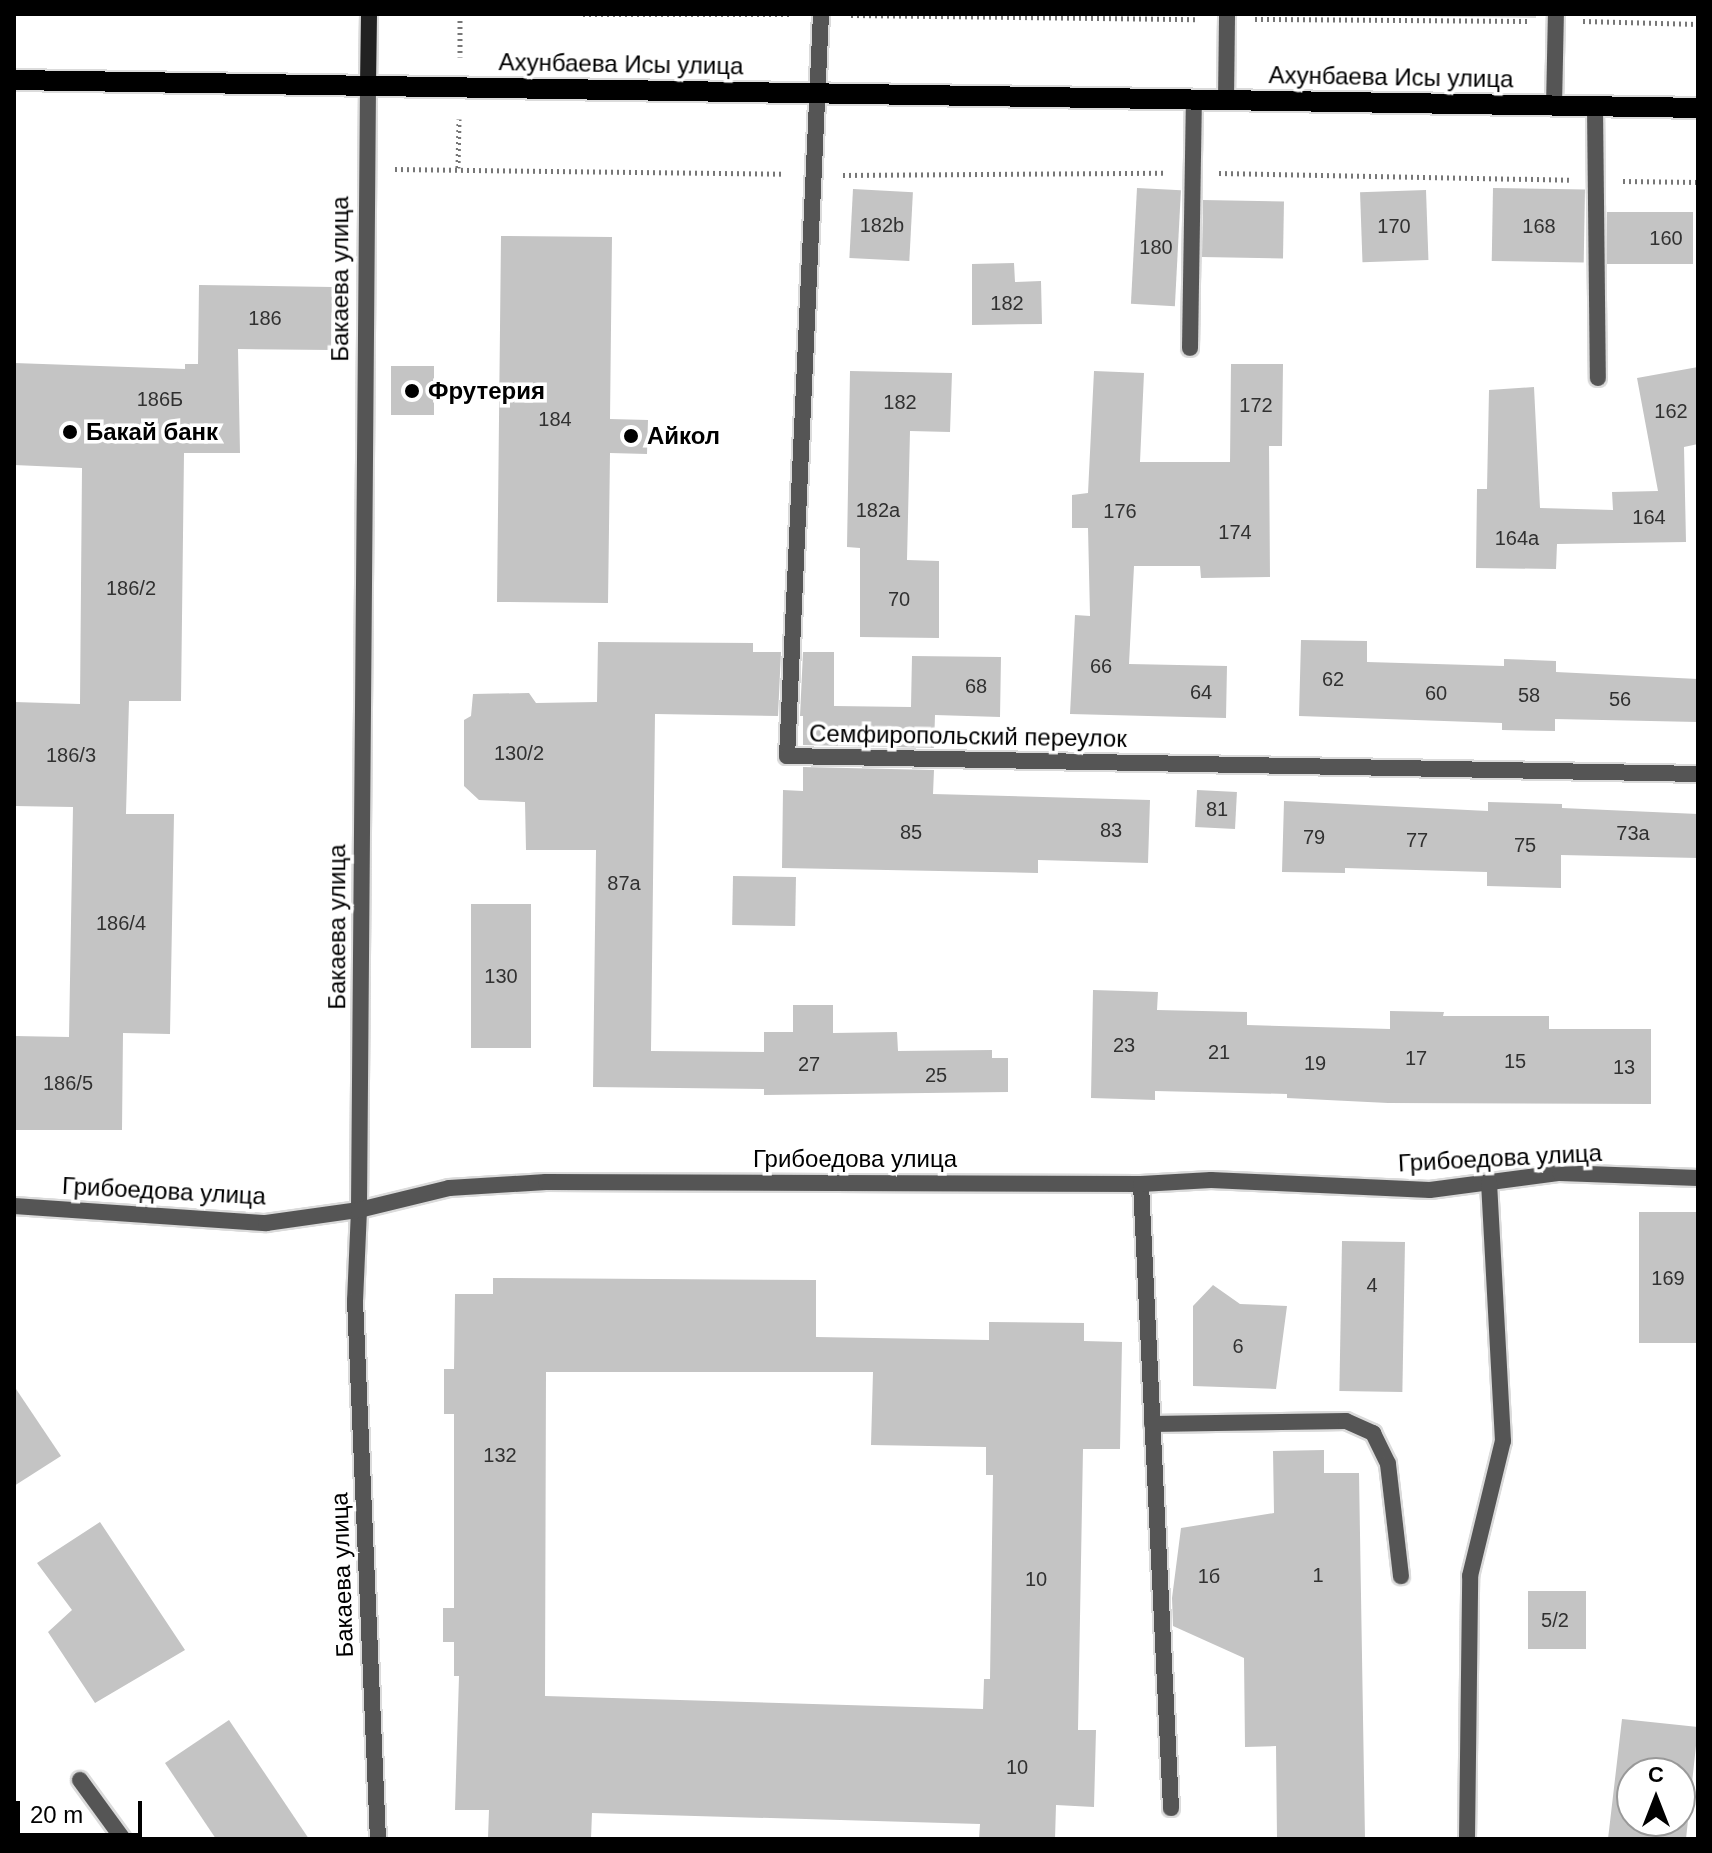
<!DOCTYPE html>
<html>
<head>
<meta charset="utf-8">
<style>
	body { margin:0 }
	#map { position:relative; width:1712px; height:1853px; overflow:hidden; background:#fff; font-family:Helvetica,sans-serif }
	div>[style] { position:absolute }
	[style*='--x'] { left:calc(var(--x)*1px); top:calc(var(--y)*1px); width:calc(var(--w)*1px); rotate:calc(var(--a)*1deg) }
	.green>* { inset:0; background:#dcdcdc }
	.building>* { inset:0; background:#c4c4c4; transform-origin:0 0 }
	.path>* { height:5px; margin-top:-2.5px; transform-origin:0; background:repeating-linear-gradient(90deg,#777 0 2px,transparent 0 6px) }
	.roads { filter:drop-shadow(2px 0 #dbdbdb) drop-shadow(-2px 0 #dbdbdb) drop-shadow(0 2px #dbdbdb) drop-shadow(0 -2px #dbdbdb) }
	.service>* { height:16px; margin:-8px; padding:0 8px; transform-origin:8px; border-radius:8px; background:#555 }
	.minor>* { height:16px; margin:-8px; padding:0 8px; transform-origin:8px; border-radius:8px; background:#555 }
	.secondary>* { height:16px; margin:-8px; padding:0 8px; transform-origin:8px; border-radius:8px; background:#222 }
	.primary>* { height:20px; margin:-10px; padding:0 10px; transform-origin:10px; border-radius:10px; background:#000 }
	.dots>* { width:22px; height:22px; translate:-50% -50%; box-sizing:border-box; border:4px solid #fff; border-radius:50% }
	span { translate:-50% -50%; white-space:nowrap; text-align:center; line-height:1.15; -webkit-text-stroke:7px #fff; paint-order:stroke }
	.number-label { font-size:20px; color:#313131 }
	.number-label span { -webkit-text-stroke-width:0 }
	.street-label { font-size:24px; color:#000 }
	.poi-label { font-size:24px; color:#000; font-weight:700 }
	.left { translate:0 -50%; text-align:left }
	.frame { position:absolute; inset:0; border:16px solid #000; pointer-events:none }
	.north { position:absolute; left:1616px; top:1757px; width:80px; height:80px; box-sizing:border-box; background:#fff; border:2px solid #999; border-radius:50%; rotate:0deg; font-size:22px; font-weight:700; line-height:32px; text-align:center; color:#000 }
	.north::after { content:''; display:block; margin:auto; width:28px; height:36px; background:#000; clip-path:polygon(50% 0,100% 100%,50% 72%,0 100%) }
	.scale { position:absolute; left:16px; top:1801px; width:126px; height:36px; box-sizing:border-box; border:4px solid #000; border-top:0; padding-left:10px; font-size:24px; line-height:28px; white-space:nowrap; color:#000; -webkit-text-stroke:6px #fff; paint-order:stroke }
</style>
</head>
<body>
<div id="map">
	<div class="green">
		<i style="clip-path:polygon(1237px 14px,1536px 14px,1536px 18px)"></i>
	</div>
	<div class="building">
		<i style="left:1137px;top:188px;width:44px;height:116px;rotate:3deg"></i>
		<i style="left:1493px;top:188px;width:92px;height:73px;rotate:1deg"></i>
		<i style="left:853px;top:189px;width:60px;height:69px;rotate:3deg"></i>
		<i style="left:1426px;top:190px;width:70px;height:66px;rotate:88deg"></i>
		<i style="left:1203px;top:200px;width:81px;height:57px;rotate:1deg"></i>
		<i style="left:1607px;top:212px;width:86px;height:52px"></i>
		<i style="clip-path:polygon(501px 236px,612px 237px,610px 419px,648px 420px,647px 454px,610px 453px,608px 603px,497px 602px)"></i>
		<i style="clip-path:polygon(1014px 263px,1015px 282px,1041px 281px,1042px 324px,972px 325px,972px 264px)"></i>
		<i style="clip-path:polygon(199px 285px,332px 287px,331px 350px,238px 349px,240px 453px,184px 453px,181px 701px,129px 701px,126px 814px,174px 814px,170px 1034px,123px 1033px,122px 1130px,14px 1130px,14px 1036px,69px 1037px,73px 807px,14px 806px,14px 702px,80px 704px,82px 468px,14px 465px,14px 363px,185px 369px,185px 364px,198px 364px)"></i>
		<i style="clip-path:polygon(1231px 364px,1283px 364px,1282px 446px,1269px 446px,1270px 577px,1201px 578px,1200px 566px,1134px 566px,1129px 664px,1227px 666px,1226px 718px,1070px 714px,1075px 615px,1090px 616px,1088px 528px,1072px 528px,1072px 495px,1088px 493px,1094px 371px,1144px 373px,1140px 462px,1230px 462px)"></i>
		<i style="left:391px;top:366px;width:43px;height:49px"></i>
		<i style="clip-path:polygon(1698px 367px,1698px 444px,1684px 447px,1686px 542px,1557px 544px,1556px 569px,1476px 568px,1477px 489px,1487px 489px,1489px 390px,1534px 387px,1540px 508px,1613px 510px,1612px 492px,1658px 491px,1637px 378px)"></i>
		<i style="clip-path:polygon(850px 371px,952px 373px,950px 432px,910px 431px,907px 560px,939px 561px,939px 638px,860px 637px,860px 548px,847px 547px)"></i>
		<i style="clip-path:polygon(1301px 640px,1367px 641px,1367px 662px,1504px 666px,1504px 659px,1556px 661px,1556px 672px,1698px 679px,1698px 722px,1555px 719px,1555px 731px,1502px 730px,1502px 723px,1299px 716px)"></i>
		<i style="clip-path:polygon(598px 642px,753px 643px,753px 652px,781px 652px,778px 716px,655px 714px,651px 1051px,764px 1052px,764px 1032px,793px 1032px,793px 1005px,833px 1005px,833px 1033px,897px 1032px,898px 1051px,992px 1050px,992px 1058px,1008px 1058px,1008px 1092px,764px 1095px,764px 1089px,593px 1087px,596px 850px,526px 850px,525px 802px,479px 800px,464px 786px,464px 720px,471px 716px,473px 694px,529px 693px,536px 703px,597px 702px)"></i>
		<i style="clip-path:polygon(803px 652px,834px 652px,834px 706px,911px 707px,912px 656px,1001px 657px,1000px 717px,935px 715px,934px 748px,803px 745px,803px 716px,800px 716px)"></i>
		<i style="clip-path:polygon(803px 767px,934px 770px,933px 794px,1150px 800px,1148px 863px,1038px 860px,1038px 873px,782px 868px,783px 790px,803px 791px)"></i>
		<i style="left:1197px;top:790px;width:40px;height:37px;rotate:3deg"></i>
		<i style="clip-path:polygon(1284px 801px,1488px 811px,1488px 802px,1562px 804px,1562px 808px,1698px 814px,1698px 858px,1561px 855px,1561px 888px,1487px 886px,1487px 872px,1345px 868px,1345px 873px,1282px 872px)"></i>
		<i style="left:733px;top:876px;width:63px;height:49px;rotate:1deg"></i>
		<i style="left:471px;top:904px;width:60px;height:144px"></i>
		<i style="clip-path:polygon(1093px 990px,1158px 992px,1157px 1010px,1247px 1012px,1247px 1025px,1390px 1029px,1390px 1011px,1444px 1012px,1443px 1016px,1549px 1016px,1549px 1029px,1651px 1029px,1651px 1104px,1388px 1103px,1287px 1098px,1287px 1094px,1155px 1091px,1155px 1100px,1091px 1098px)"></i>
		<i style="left:1639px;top:1212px;width:59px;height:131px"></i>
		<i style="left:1342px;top:1241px;width:63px;height:150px;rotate:1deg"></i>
		<i style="clip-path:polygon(evenodd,493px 1278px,816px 1280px,816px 1337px,989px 1340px,989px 1322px,1084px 1323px,1084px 1341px,1122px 1342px,1120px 1449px,1083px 1449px,1078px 1730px,1096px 1730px,1094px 1807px,1056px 1805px,1055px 1839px,979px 1839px,980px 1824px,592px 1813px,591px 1839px,488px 1838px,489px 1810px,455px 1810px,459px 1676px,454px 1676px,454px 1642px,443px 1642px,443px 1608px,454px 1608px,454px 1414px,444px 1414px,444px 1369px,454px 1369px,455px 1294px,493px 1294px,493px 1278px,546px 1372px,873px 1372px,871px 1445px,986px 1447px,986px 1475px,993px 1475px,990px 1679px,984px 1679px,983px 1709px,545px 1696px,546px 1372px)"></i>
		<i style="clip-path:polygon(1213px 1285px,1240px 1304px,1287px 1306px,1276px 1389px,1193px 1386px,1193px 1306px)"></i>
		<i style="clip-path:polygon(14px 1386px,61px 1456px,14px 1486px)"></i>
		<i style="clip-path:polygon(1324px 1450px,1324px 1473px,1359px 1473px,1365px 1839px,1277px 1839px,1276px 1746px,1245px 1747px,1244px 1658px,1173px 1626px,1172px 1598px,1181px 1528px,1274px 1513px,1273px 1451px)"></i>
		<i style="clip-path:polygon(100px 1522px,185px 1650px,95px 1703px,48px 1632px,72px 1610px,37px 1563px)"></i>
		<i style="left:1528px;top:1591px;width:58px;height:58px"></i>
		<i style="clip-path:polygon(evenodd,1622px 1719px,1698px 1727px,1686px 1839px,1608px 1839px,1622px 1719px,1632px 1773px,1680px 1773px,1680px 1821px,1632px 1821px,1632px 1773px)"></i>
		<i style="clip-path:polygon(229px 1720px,309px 1839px,216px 1839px,165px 1763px)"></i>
	</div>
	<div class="path">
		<i style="--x:460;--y:14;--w:43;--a:90"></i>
		<i style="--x:583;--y:14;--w:210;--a:0"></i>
		<i style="--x:851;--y:15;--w:346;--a:0.7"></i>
		<i style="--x:1255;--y:19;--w:274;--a:0.4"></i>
		<i style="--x:1583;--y:21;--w:115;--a:1.5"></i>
		<i style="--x:458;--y:168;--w:49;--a:-88.8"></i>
		<i style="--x:395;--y:169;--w:390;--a:0.7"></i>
		<i style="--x:1219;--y:173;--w:350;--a:1.1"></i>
		<i style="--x:843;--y:175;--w:322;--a:-0.4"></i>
		<i style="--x:1623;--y:181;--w:75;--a:0.8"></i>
	</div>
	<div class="roads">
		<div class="service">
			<i style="--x:1226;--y:100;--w:86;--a:-89.3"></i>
			<i style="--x:1554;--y:106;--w:92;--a:-88.8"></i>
			<i style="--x:1595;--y:107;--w:271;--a:89.4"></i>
			<i style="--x:1190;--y:348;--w:249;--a:-89.1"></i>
			<i style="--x:1152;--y:1424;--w:194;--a:-0.9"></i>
			<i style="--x:1346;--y:1421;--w:30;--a:24"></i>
			<i style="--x:1373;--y:1433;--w:34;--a:64"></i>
			<i style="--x:1388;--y:1464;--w:113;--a:83.4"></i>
			<i style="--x:80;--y:1780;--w:73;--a:53.9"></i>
		</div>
		<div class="minor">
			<i style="--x:821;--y:14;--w:743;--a:92.62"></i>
			<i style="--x:787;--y:756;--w:911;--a:1.13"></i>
			<i style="--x:368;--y:86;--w:1124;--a:90.46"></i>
			<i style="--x:359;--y:1210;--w:90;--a:92.5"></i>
			<i style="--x:355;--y:1300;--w:539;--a:87.56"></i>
			<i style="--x:1141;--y:1184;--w:625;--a:87.25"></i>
			<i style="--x:14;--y:1206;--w:253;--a:3.9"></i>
			<i style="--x:266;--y:1223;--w:94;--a:-8"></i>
			<i style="--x:359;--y:1210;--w:93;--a:-13.7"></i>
			<i style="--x:449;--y:1188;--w:97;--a:-3.5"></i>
			<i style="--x:546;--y:1182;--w:595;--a:0.19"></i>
			<i style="--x:1141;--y:1184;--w:70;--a:-3.3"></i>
			<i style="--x:1211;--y:1180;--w:219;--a:2.6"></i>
			<i style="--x:1430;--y:1190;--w:131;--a:-7.5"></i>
			<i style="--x:1560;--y:1173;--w:138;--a:2.1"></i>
			<i style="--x:1467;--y:1839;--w:263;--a:-89.3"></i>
			<i style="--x:1470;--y:1576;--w:139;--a:-76.3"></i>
			<i style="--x:1503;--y:1441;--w:259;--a:-93.1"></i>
		</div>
		<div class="secondary">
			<i style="--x:368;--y:86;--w:72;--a:-89.2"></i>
		</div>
		<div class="primary">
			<i style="--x:14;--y:80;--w:1684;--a:0.95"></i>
		</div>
	</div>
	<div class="dots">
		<i style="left:412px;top:391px;background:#000"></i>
		<i style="left:70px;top:432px;background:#000"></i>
		<i style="left:631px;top:436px;background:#000"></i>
	</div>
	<div class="number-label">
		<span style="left:882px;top:225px">182b</span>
		<span style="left:1394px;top:226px">170</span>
		<span style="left:1539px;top:226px">168</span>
		<span style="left:1666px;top:238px">160</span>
		<span style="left:1156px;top:247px">180</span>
		<span style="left:1007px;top:303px">182</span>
		<span style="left:265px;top:318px">186</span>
		<span style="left:160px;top:399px">186Б</span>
		<span style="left:900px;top:402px">182</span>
		<span style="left:1256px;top:405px">172</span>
		<span style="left:1671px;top:411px">162</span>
		<span style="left:555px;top:419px">184</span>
		<span style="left:878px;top:510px">182a</span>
		<span style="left:1120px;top:511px">176</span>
		<span style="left:1649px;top:517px">164</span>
		<span style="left:1235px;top:532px">174</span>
		<span style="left:1517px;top:538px">164a</span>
		<span style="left:131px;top:588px">186/2</span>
		<span style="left:899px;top:599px">70</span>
		<span style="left:1101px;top:666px">66</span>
		<span style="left:1333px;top:679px">62</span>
		<span style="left:976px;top:686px">68</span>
		<span style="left:1201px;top:692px">64</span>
		<span style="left:1436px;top:693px">60</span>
		<span style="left:1529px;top:695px">58</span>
		<span style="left:1620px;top:699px">56</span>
		<span style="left:519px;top:753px">130/2</span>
		<span style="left:71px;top:755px">186/3</span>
		<span style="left:1217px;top:809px">81</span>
		<span style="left:1111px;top:830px">83</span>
		<span style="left:911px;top:832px">85</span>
		<span style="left:1633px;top:833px">73а</span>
		<span style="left:1314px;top:837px">79</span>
		<span style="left:1417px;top:840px">77</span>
		<span style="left:1525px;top:845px">75</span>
		<span style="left:624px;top:883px">87а</span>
		<span style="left:121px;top:923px">186/4</span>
		<span style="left:501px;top:976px">130</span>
		<span style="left:1124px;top:1045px">23</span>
		<span style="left:1219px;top:1052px">21</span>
		<span style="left:1416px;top:1058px">17</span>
		<span style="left:1515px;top:1061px">15</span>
		<span style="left:1315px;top:1063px">19</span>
		<span style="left:809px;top:1064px">27</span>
		<span style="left:1624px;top:1067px">13</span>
		<span style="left:936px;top:1075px">25</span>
		<span style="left:68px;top:1083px">186/5</span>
		<span style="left:1668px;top:1278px">169</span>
		<span style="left:1372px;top:1285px">4</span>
		<span style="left:1238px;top:1346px">6</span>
		<span style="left:500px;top:1455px">132</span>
		<span style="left:1318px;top:1575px">1</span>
		<span style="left:1209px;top:1576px">1б</span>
		<span style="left:1036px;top:1579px">10</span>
		<span style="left:1555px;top:1620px">5/2</span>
		<span style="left:1017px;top:1767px">10</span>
	</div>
	<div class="street-label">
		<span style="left:621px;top:64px;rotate:1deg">Ахунбаева Исы улица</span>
		<span style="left:1391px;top:77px;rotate:1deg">Ахунбаева Исы улица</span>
		<span style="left:340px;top:279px;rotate:-90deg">Бакаева улица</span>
		<span style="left:968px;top:736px;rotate:1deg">Семфиропольский переулок</span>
		<span style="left:337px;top:927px;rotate:-90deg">Бакаева улица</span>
		<span style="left:1500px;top:1158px;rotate:-3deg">Грибоедова улица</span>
		<span style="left:855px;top:1159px">Грибоедова улица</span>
		<span style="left:164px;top:1191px;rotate:3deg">Грибоедова улица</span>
		<span style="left:342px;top:1575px;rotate:-92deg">Бакаева улица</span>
	</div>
	<div class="poi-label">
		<span class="left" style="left:428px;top:391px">Фрутерия</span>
		<span class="left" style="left:86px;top:432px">Бакай банк</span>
		<span class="left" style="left:647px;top:436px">Айкол</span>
	</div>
	<div class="frame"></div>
	<div class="north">С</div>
	<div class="scale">20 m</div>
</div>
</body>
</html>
